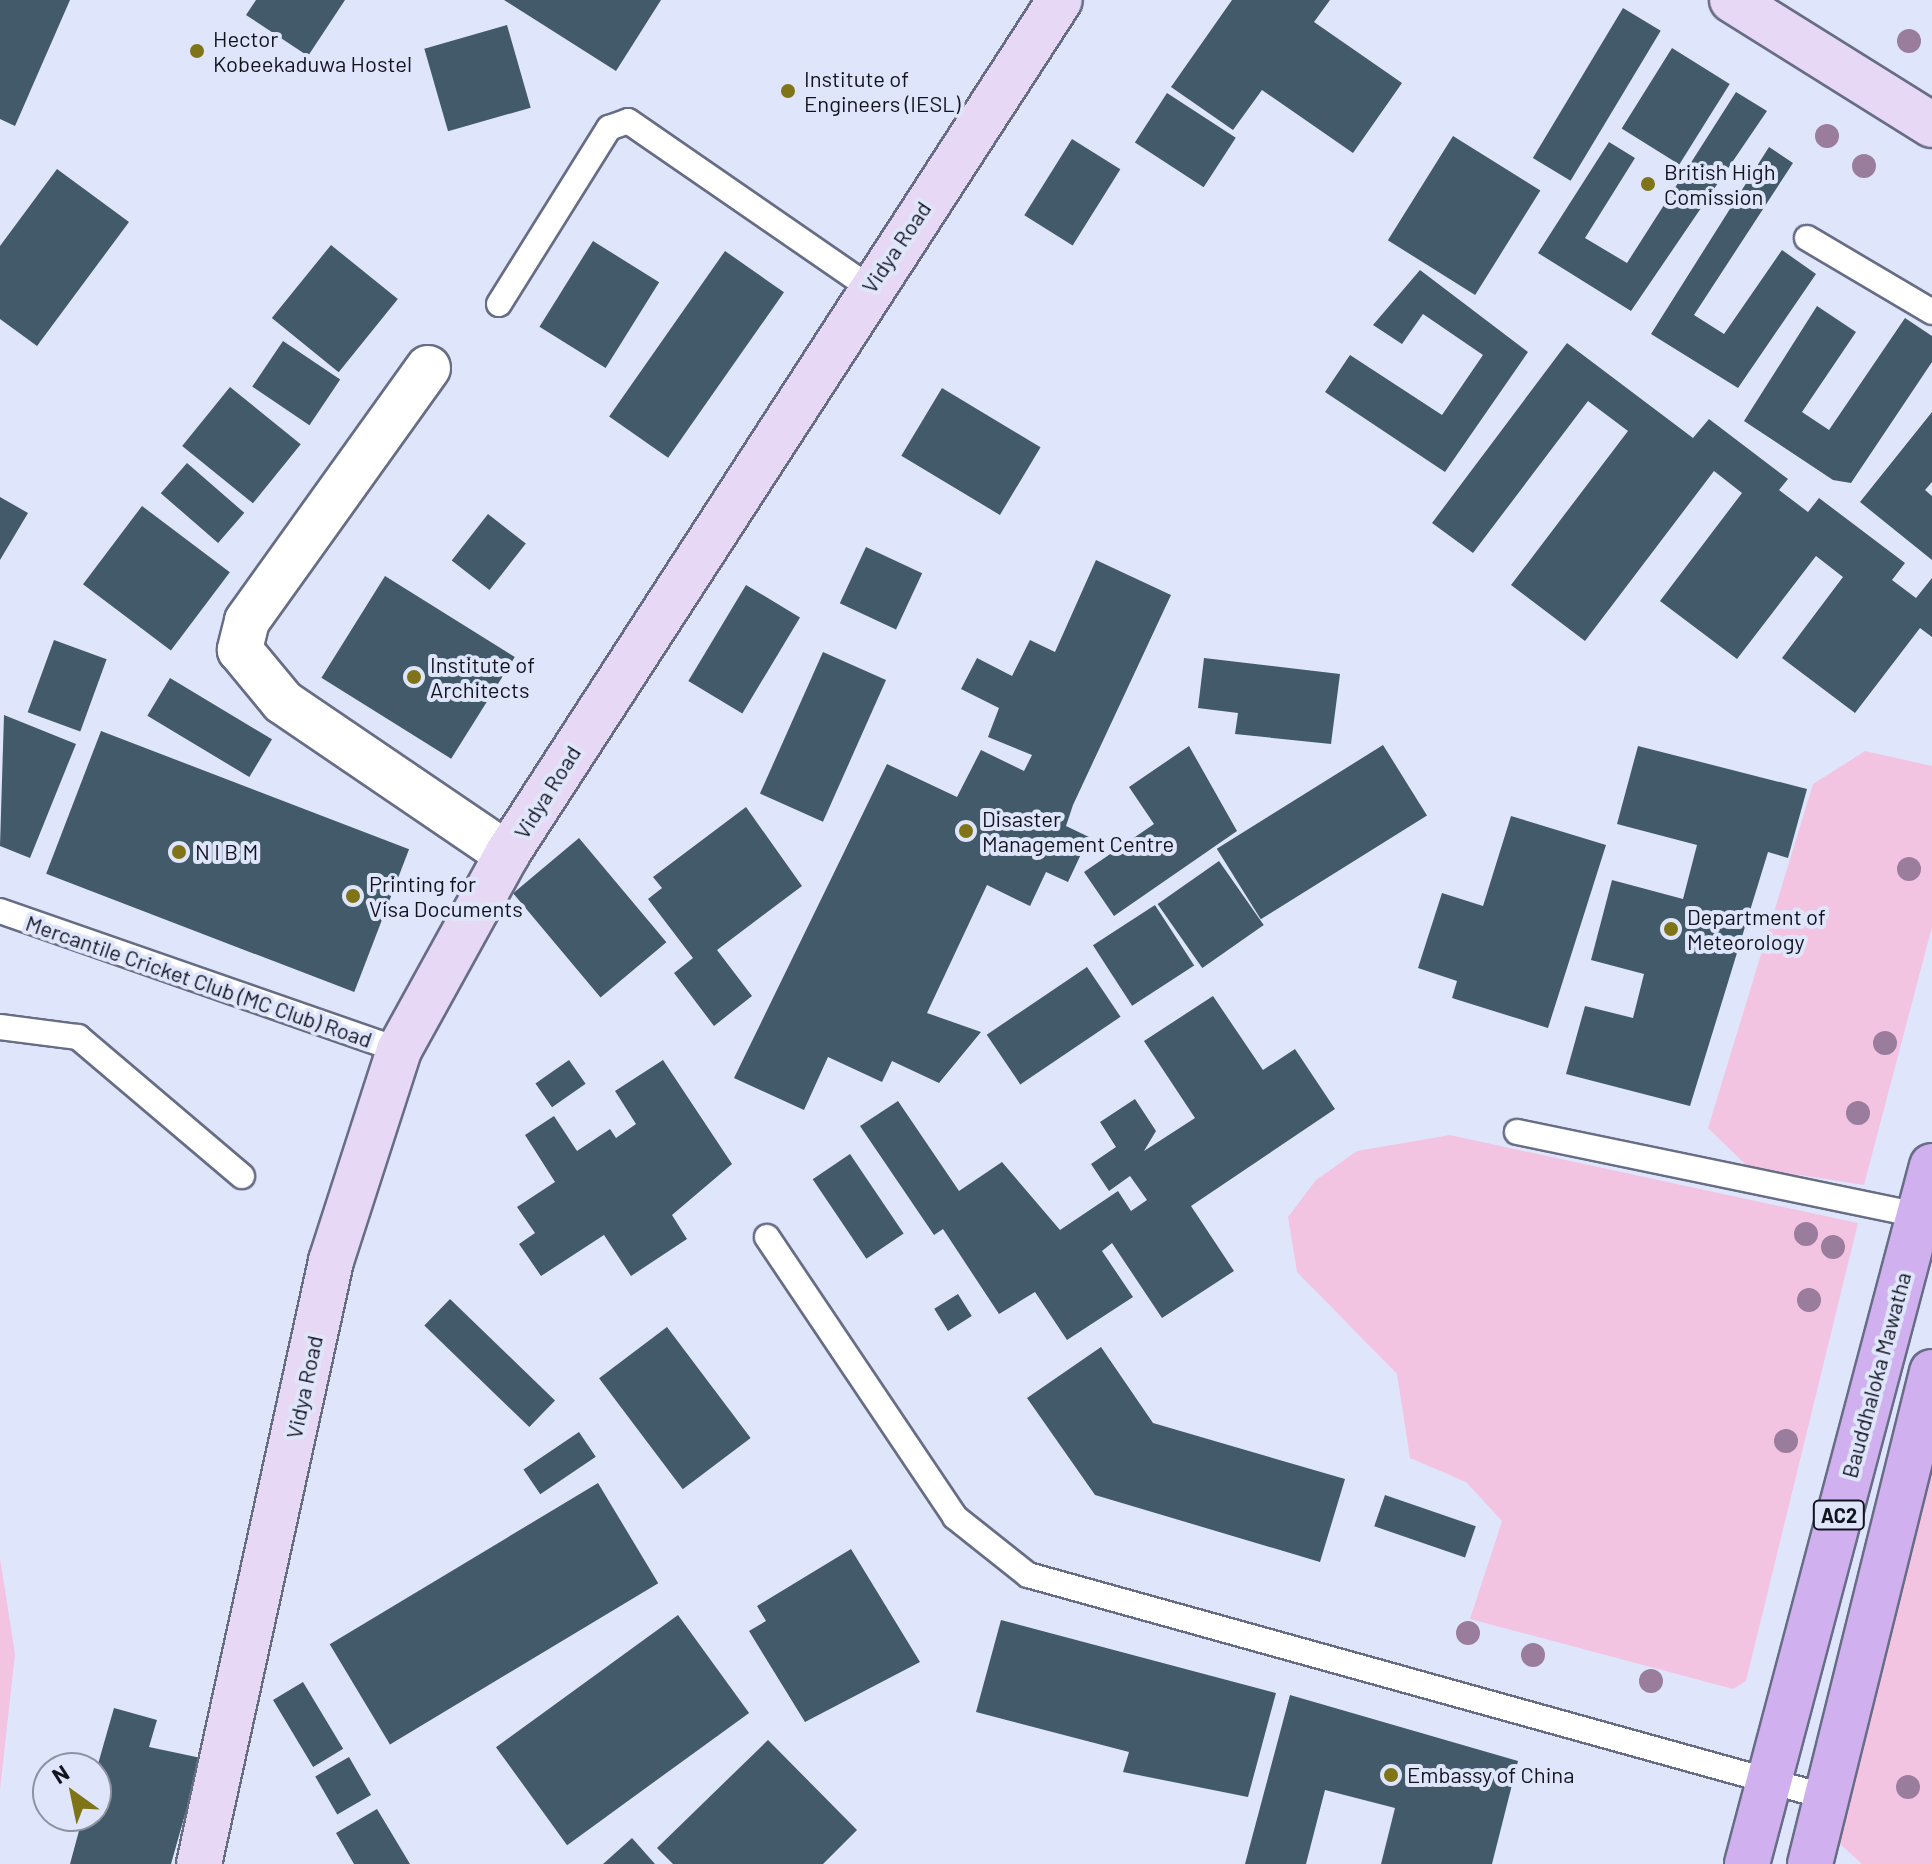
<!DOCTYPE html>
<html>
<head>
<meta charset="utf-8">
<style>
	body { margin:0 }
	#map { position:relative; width:1932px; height:1864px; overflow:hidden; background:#dfe6fc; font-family:Barlow,sans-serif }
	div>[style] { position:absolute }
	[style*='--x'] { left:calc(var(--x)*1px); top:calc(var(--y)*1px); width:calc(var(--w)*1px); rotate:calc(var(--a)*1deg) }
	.green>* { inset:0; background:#f3c4e2 }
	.building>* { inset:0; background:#435a6a; transform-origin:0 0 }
	.roads { filter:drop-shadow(2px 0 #676d85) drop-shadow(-2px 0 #676d85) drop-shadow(0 2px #676d85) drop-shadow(0 -2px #676d85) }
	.lane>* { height:24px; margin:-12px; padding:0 12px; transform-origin:12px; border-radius:12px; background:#fff }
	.street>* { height:44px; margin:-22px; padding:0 22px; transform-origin:22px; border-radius:22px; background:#fff }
	.secondary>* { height:44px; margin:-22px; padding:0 22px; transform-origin:22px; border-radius:22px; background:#e7d8f6 }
	.primary>* { height:44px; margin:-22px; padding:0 22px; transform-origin:22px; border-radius:22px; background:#d0b0ee }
	.trees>* { width:24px; height:24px; margin:-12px; border-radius:50%; background:#9a7c9d }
	.dots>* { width:22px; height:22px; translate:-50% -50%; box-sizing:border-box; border:4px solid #dfe6fc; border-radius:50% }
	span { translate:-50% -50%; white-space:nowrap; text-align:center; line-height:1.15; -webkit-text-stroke:8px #dfe6fc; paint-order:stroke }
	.shield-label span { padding:2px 6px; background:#dfe6fc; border:2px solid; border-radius:6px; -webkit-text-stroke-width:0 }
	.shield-label { font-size:20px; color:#12141e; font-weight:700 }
	.poi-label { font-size:22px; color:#12141e }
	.left { translate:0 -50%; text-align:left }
	.street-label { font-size:22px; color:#12141e }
	.north { position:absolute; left:32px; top:1752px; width:80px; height:80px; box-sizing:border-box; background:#dfe6fc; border:2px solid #8d92a3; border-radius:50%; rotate:327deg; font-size:22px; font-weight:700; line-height:32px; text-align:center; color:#12141e }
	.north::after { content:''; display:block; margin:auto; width:28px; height:36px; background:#7f7417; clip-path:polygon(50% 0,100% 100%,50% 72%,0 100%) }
</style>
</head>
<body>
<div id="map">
	<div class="green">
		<i style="clip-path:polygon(1865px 751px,1932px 766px,1932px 927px,1864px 1185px,1748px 1167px,1708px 1128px,1813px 784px)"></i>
		<i style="clip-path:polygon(1450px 1135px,1858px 1223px,1746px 1681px,1733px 1689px,1470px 1619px,1502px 1521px,1466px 1482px,1410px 1458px,1397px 1374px,1297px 1272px,1288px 1217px,1316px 1180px,1357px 1151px)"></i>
		<i style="clip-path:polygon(1932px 1456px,1932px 1864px,1862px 1864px,1829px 1834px)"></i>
		<i style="clip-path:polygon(0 1558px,15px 1654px,0 1790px)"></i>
	</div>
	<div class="building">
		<i style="clip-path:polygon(0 0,70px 0,15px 126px,0 119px)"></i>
		<i style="clip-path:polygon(256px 0,345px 0,308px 56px,246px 15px)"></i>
		<i style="clip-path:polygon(504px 0,661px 0,616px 71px)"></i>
		<i style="clip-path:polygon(1232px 0,1330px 0,1314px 22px,1402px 83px,1353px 153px,1262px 90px,1233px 130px,1171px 87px)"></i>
		<i style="left:1623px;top:8px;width:44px;height:175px;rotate:31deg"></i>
		<i style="left:507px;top:25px;width:86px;height:86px;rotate:74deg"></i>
		<i style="left:1672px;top:48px;width:68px;height:95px;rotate:32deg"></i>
		<i style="clip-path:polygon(1736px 92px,1767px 111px,1631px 311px,1538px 253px,1609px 142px,1635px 158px,1585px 238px,1627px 263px)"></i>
		<i style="left:1167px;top:93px;width:82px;height:59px;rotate:33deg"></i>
		<i style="left:1453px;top:136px;width:103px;height:123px;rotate:32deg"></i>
		<i style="left:1072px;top:139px;width:57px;height:90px;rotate:32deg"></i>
		<i style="clip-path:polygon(1769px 147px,1793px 163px,1694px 315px,1724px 334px,1782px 250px,1816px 274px,1738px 388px,1651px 334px)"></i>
		<i style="clip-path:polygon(57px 169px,129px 222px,37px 346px,0 319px,0 246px)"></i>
		<i style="left:593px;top:241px;width:78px;height:101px;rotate:32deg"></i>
		<i style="left:331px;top:245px;width:86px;height:94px;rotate:39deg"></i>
		<i style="left:725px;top:251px;width:72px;height:202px;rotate:35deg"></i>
		<i style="clip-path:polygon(1420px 270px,1528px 352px,1445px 472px,1325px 392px,1350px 355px,1442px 415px,1483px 355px,1423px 314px,1402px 344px,1373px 325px)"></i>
		<i style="clip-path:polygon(1817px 306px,1856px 332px,1802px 412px,1829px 430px,1905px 318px,1932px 336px,1932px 362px,1851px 483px,1833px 480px,1744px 421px)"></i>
		<i style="left:283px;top:341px;width:69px;height:55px;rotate:34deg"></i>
		<i style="clip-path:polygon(1567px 343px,1693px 438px,1709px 419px,1788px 479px,1779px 490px,1808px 512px,1819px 498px,1905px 563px,1892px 580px,1916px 598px,1932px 578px,1932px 637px,1920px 628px,1855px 713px,1782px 658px,1843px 577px,1816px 556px,1737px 659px,1660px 601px,1742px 493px,1714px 471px,1585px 641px,1511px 585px,1628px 431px,1588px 401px,1473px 553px,1432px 523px)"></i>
		<i style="left:230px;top:387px;width:91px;height:76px;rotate:39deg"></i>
		<i style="left:942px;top:388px;width:115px;height:79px;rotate:31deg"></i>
		<i style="clip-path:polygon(1932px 412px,1932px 482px,1925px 490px,1932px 496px,1932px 560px,1860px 502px)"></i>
		<i style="left:187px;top:463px;width:76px;height:40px;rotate:41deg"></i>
		<i style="clip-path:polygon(0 497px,28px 513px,0 560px)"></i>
		<i style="left:142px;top:506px;width:110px;height:98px;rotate:37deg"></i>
		<i style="left:488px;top:514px;width:48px;height:59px;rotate:38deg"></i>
		<i style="left:866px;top:547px;width:62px;height:62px;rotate:25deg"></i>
		<i style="clip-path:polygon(1096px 560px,1171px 595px,1073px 805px,1066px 826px,1089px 837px,1068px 882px,1046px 872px,1030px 906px,987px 885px,927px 1013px,981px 1032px,939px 1083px,892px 1061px,882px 1082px,828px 1057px,804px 1110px,734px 1078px,887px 764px,957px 797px,981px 750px,1024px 771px,1032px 755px,988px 737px,999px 708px,961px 689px,977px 658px,1012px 676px,1030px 640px,1055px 652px)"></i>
		<i style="left:385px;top:576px;width:153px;height:120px;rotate:32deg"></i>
		<i style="left:746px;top:585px;width:63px;height:112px;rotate:31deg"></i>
		<i style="left:54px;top:640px;width:56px;height:77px;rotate:20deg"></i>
		<i style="left:823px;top:652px;width:69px;height:155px;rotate:24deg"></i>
		<i style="clip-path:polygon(1204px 658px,1340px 674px,1331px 744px,1235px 734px,1238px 713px,1198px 708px)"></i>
		<i style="left:170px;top:678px;width:119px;height:44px;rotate:31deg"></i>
		<i style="clip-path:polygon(4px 715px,76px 744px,30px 858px,0 846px)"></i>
		<i style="left:101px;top:731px;width:330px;height:153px;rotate:21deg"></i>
		<i style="left:1383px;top:745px;width:83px;height:196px;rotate:58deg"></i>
		<i style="clip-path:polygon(1189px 746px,1237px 831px,1114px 916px,1084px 872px,1154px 824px,1129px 787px)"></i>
		<i style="clip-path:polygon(1638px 746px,1807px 789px,1788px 858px,1768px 852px,1690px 1106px,1566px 1074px,1585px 1006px,1633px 1018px,1644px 974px,1591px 960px,1612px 880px,1683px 899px,1697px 845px,1617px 824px)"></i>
		<i style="clip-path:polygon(746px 807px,802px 886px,717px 950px,752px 996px,714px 1026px,674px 973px,693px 958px,648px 899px,662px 888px,653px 877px)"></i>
		<i style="clip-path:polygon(1511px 816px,1606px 845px,1548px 1028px,1452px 998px,1457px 981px,1418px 968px,1442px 893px,1483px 906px)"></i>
		<i style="left:579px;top:838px;width:136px;height:86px;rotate:50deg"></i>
		<i style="left:1219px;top:861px;width:78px;height:75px;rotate:55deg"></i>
		<i style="left:1155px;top:905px;width:72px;height:74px;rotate:57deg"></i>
		<i style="left:1087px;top:967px;width:60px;height:121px;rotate:56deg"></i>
		<i style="clip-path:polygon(1213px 996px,1263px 1070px,1295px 1049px,1335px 1109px,1191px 1206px,1234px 1271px,1162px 1318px,1112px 1243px,1102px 1251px,1133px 1297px,1067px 1340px,1035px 1292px,999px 1314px,943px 1229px,934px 1235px,860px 1126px,898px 1101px,959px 1191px,1002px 1162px,1060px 1230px,1118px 1191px,1131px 1211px,1147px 1200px,1130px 1176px,1109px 1191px,1091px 1164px,1116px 1147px,1100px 1122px,1135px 1099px,1156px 1131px,1144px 1151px,1195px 1118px,1144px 1041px)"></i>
		<i style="left:569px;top:1060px;width:29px;height:41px;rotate:55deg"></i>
		<i style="clip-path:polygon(663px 1060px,732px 1164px,672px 1215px,687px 1239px,631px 1276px,604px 1235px,541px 1276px,519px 1244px,535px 1233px,517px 1207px,555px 1182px,525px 1135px,554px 1116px,577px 1151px,610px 1129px,616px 1138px,636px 1124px,615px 1091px)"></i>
		<i style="left:850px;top:1154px;width:96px;height:45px;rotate:56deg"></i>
		<i style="left:958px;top:1294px;width:26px;height:28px;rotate:58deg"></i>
		<i style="left:450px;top:1299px;width:146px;height:37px;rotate:44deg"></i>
		<i style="left:667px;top:1327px;width:139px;height:85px;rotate:53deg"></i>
		<i style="clip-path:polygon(1101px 1347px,1153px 1423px,1345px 1479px,1320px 1562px,1095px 1495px,1027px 1398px)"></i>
		<i style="left:579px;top:1432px;width:30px;height:67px;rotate:56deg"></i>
		<i style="left:598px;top:1483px;width:117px;height:313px;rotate:59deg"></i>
		<i style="left:1385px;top:1495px;width:96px;height:33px;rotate:19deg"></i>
		<i style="clip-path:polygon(851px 1549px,920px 1662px,805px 1722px,749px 1631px,766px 1621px,757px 1606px)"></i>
		<i style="left:678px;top:1615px;width:121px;height:225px;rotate:54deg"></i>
		<i style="clip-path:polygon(1001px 1620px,1276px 1693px,1248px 1797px,1123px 1772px,1129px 1752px,976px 1712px)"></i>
		<i style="left:303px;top:1682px;width:78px;height:35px;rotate:59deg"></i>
		<i style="clip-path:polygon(1290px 1695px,1518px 1761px,1492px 1864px,1381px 1864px,1395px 1808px,1325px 1790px,1306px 1864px,1245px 1864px)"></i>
		<i style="clip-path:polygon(114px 1708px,157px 1720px,149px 1747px,201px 1758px,171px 1864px,70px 1864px,83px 1816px,96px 1816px,96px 1771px)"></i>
		<i style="clip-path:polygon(768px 1740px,857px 1830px,823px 1864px,673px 1864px,657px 1848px)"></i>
		<i style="left:349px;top:1757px;width:44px;height:39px;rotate:60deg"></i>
		<i style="clip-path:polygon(377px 1809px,410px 1864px,354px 1864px,336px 1833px)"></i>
		<i style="clip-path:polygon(632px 1838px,655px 1864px,603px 1864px)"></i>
	</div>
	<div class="roads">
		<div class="lane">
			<i style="--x:1807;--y:238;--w:145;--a:30.6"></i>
			<i style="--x:499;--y:304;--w:208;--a:-58"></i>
			<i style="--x:609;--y:128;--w:20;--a:-20"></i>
			<i style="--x:628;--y:121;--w:293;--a:34.6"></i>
			<i style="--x:0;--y:911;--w:423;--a:19.2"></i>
			<i style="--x:0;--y:1027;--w:79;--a:7.3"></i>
			<i style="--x:78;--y:1037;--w:215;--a:40.3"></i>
			<i style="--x:1517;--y:1132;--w:410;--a:11.7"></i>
			<i style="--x:767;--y:1237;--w:337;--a:56.1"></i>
			<i style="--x:955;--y:1517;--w:93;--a:38.5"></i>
			<i style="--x:1028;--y:1575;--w:829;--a:15.53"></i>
		</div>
		<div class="street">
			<i style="--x:428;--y:368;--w:311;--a:125.6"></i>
			<i style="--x:247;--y:621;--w:30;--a:104"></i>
			<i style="--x:240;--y:650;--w:67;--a:50.4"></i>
			<i style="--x:283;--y:702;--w:271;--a:34.2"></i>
		</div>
		<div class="secondary">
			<i style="--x:1732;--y:0;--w:236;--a:32"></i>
			<i style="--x:199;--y:1864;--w:617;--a:-77.65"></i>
			<i style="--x:331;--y:1261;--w:222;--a:-72.1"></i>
			<i style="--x:399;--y:1050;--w:224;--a:-61.1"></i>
			<i style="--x:507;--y:854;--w:1017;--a:-57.08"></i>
		</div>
		<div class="primary">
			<i style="--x:1747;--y:1864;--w:722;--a:-75.16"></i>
			<i style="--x:1810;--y:1864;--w:507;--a:-76.07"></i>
		</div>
	</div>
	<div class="trees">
		<i style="left:1909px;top:41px"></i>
		<i style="left:1827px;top:136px"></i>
		<i style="left:1864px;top:166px"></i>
		<i style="left:1909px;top:869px"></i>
		<i style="left:1885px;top:1043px"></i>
		<i style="left:1858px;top:1113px"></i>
		<i style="left:1806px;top:1234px"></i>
		<i style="left:1833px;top:1247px"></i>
		<i style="left:1809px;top:1300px"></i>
		<i style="left:1786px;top:1441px"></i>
		<i style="left:1468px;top:1633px"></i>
		<i style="left:1533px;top:1655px"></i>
		<i style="left:1651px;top:1681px"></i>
		<i style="left:1908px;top:1787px"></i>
	</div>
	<div class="dots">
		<i style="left:197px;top:51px;background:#7f7417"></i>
		<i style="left:788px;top:91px;background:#7f7417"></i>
		<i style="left:1648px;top:184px;background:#7f7417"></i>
		<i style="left:414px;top:677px;background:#7f7417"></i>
		<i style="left:966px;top:831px;background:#7f7417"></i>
		<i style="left:179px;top:852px;background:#7f7417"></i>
		<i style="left:353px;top:896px;background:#7f7417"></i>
		<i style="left:1671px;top:929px;background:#7f7417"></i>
		<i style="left:1391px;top:1775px;background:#7f7417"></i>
	</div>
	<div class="shield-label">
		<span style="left:1839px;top:1515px">AC2</span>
	</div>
	<div class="poi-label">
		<span class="left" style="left:213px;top:51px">Hector<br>Kobeekaduwa Hostel</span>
		<span class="left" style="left:804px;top:91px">Institute of<br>Engineers (IESL)</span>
		<span class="left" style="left:1664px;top:184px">British High<br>Comission</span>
		<span class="left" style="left:430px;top:677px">Institute of<br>Architects</span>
		<span class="left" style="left:982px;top:831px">Disaster<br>Management Centre</span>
		<span class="left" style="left:195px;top:852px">N I B M</span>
		<span class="left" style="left:369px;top:896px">Printing for<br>Visa Documents</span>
		<span class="left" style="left:1687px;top:929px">Department of<br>Meteorology</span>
		<span class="left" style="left:1407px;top:1775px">Embassy of China</span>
	</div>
	<div class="street-label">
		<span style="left:896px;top:247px;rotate:-56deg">Vidya Road</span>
		<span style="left:547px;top:792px;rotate:-58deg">Vidya Road</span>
		<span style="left:199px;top:981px;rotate:19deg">Mercantile Cricket Club (MC Club) Road</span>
		<span style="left:1876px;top:1375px;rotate:-75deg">Bauddhaloka Mawatha</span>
		<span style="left:304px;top:1387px;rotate:-78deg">Vidya Road</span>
	</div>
	<div class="north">N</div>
</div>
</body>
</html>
